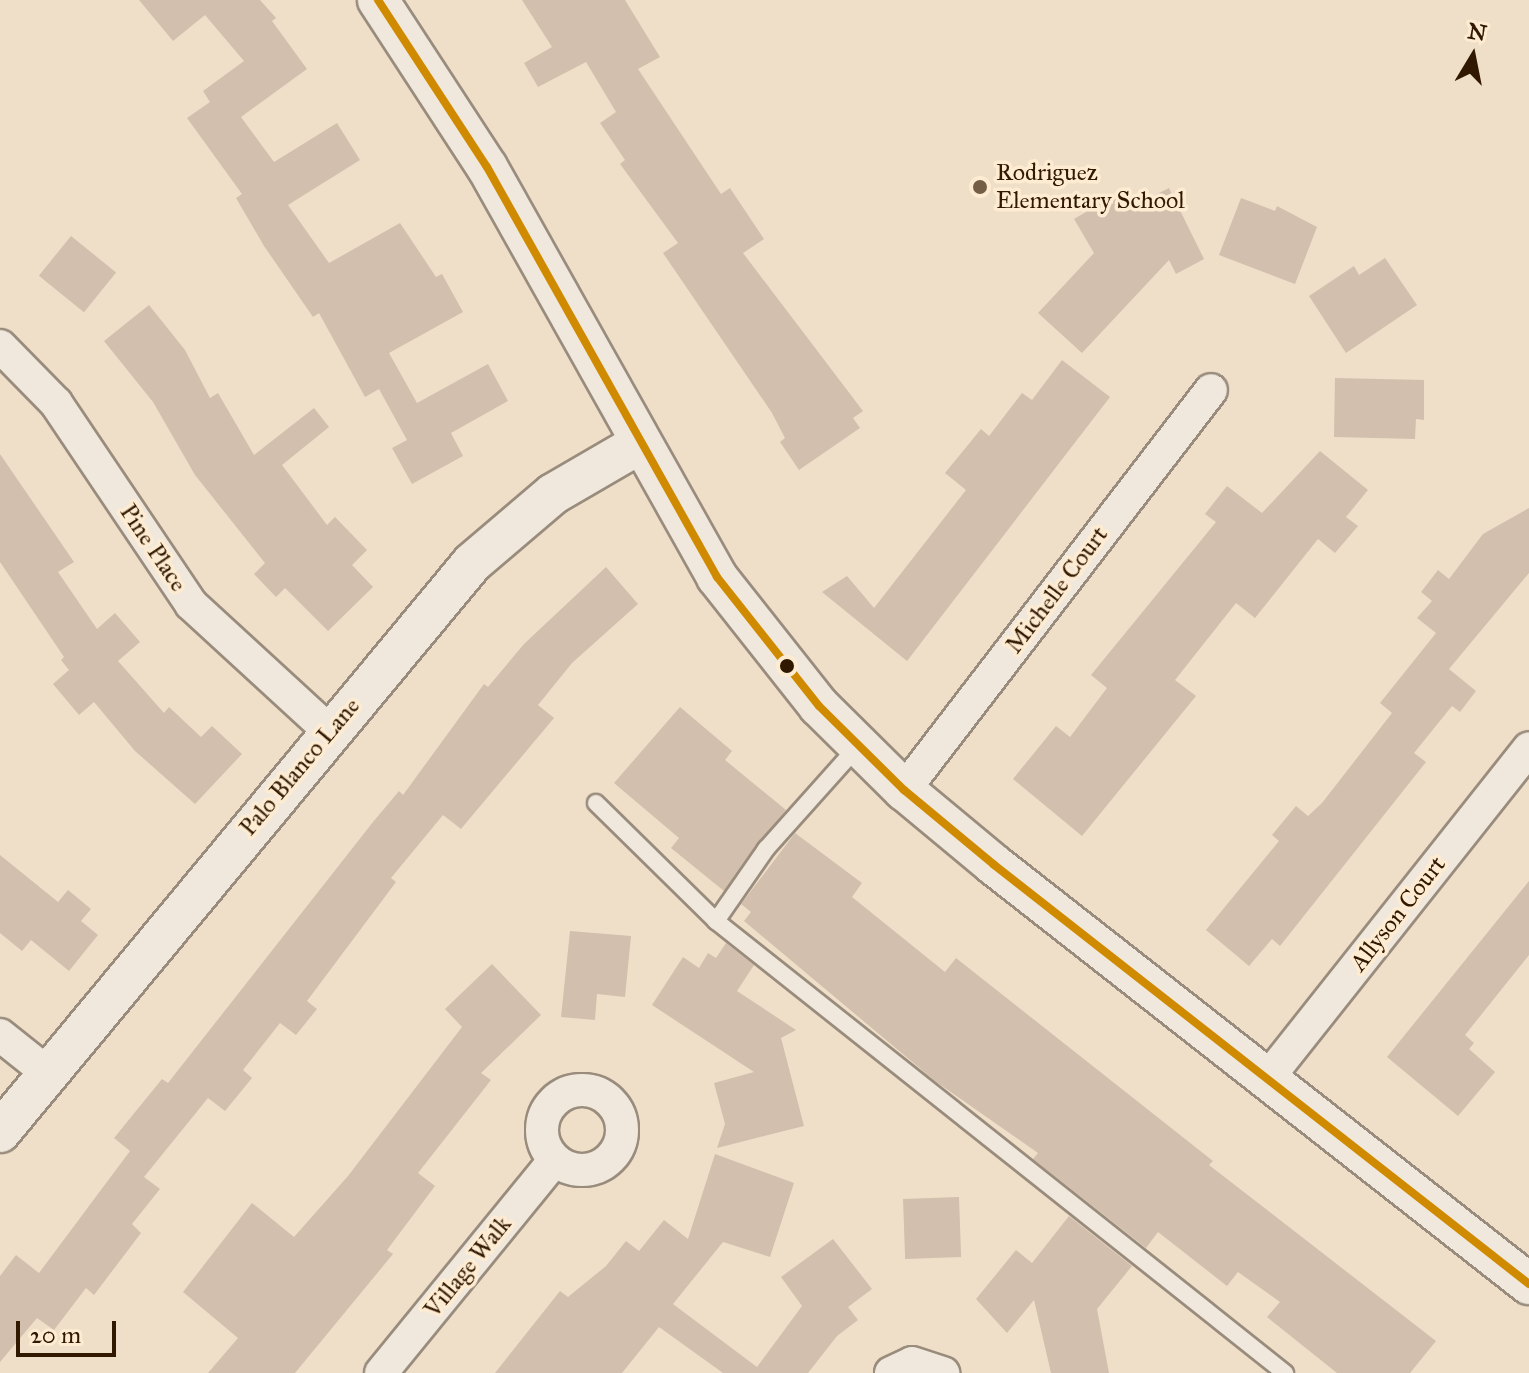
<!DOCTYPE html>
<html>
<head>
<meta charset="utf-8">
<style>
	body { margin:0 }
	#map { position:relative; width:1529px; height:1373px; overflow:hidden; background:#efdfc8; font-family:"IM FELL Great Primer",serif }
	div>[style] { position:absolute }
	[style*='--x'] { left:calc(var(--x)*1px); top:calc(var(--y)*1px); width:calc(var(--w)*1px); rotate:calc(var(--a)*1deg) }
	.building>* { inset:0; background:#d2bfae; transform-origin:0 0 }
	.roads { filter:drop-shadow(2px 0 #998c7d) drop-shadow(-2px 0 #998c7d) drop-shadow(0 2px #998c7d) drop-shadow(0 -2px #998c7d) }
	.service>* { height:16px; margin:-8px; padding:0 8px; transform-origin:8px; border-radius:8px; background:#f0e8dc }
	.minor>* { height:32px; margin:-16px; padding:0 16px; transform-origin:16px; border-radius:16px; background:#f0e8dc }
	.minor>.ring { margin:-16px; padding:0; box-sizing:content-box; background:none; border:32px solid #f0e8dc; border-radius:50% }
	.tertiary>* { height:40px; margin:-20px; padding:0 20px; transform-origin:20px; border-radius:20px; background:#f0e8dc }
	.bus-1>* { height:8px; margin:-4px; padding:0 4px; transform-origin:4px; border-radius:4px; background:#cf8a00 }
	.dots>* { width:22px; height:22px; translate:-50% -50%; box-sizing:border-box; border:4px solid #feecd2; border-radius:50% }
	span { translate:-50% -50%; white-space:nowrap; text-align:center; line-height:1.15; -webkit-text-stroke:7px #feecd2; paint-order:stroke }
	.poi-label { font-size:24px; color:#311800 }
	.left { translate:0 -50%; text-align:left }
	.street-label { font-size:24px; color:#311800 }
	.north { position:absolute; left:1433px; top:16px; width:80px; height:80px; -webkit-text-stroke:6px #feecd2; paint-order:stroke; rotate:10deg; font-size:22px; font-weight:700; line-height:32px; text-align:center; color:#311800 }
	.north::after { content:''; display:block; margin:auto; width:28px; height:36px; background:#311800; clip-path:polygon(50% 0,100% 100%,50% 72%,0 100%) }
	.scale { position:absolute; left:16px; top:1321px; width:100px; height:36px; box-sizing:border-box; border:4px solid #311800; border-top:0; padding-left:10px; font-size:24px; line-height:28px; white-space:nowrap; color:#311800; -webkit-text-stroke:6px #feecd2; paint-order:stroke }
</style>
</head>
<body>
<div id="map">
	<div class="building">
		<i style="clip-path:polygon(139px 0,260px 0,276px 18px,272px 21px,307px 69px,241px 117px,274px 162px,337px 123px,360px 160px,288px 205px,329px 263px,400px 223px,436px 277px,442px 274px,463px 312px,389px 353px,417px 403px,488px 364px,508px 401px,451px 433px,463px 456px,412px 484px,392px 448px,407px 440px,379px 389px,365px 397px,319px 313px,313px 317px,264px 246px,236px 198px,242px 194px,187px 118px,210px 102px,203px 91px,244px 61px,205px 15px,173px 41px)"></i>
		<i style="clip-path:polygon(522px 0,625px 0,660px 57px,638px 69px,721px 194px,730px 188px,764px 239px,743px 253px,863px 411px,853px 418px,860px 428px,799px 470px,780px 442px,785px 438px,772px 413px,663px 253px,678px 243px,620px 164px,625px 160px,600px 123px,616px 112px,586px 62px,538px 87px,524px 63px,552px 47px)"></i>
		<i style="clip-path:polygon(1169px 188px,1204px 259px,1176px 274px,1169px 260px,1082px 353px,1038px 313px,1094px 253px,1074px 219px,1125px 189px,1133px 206px)"></i>
		<i style="clip-path:polygon(1241px 198px,1275px 211px,1277px 206px,1317px 227px,1295px 284px,1219px 255px)"></i>
		<i style="left:71px;top:236px;width:58px;height:51px;rotate:39deg"></i>
		<i style="clip-path:polygon(1385px 258px,1417px 305px,1346px 353px,1309px 296px,1354px 266px,1359px 275px)"></i>
		<i style="clip-path:polygon(149px 305px,185px 350px,210px 398px,218px 393px,254px 455px,314px 408px,329px 427px,282px 465px,327px 525px,335px 517px,367px 550px,352px 565px,373px 587px,328px 631px,285px 588px,276px 597px,254px 574px,265px 563px,195px 475px,153px 402px,104px 341px)"></i>
		<i style="clip-path:polygon(1062px 360px,1110px 397px,907px 661px,822px 592px,847px 576px,874px 608px,966px 490px,945px 473px,981px 429px,989px 436px,1022px 393px,1032px 400px)"></i>
		<i style="clip-path:polygon(1335px 378px,1424px 380px,1424px 420px,1416px 419px,1415px 439px,1334px 437px)"></i>
		<i style="clip-path:polygon(1320px 451px,1368px 490px,1346px 517px,1358px 526px,1335px 553px,1318px 539px,1255px 618px,1236px 603px,1175px 680px,1196px 696px,1082px 836px,1013px 779px,1056px 726px,1070px 737px,1107px 688px,1091px 675px,1216px 522px,1205px 514px,1227px 486px,1262px 513px)"></i>
		<i style="clip-path:polygon(0 454px,74px 562px,58px 572px,97px 629px,115px 613px,140px 642px,118px 661px,164px 713px,169px 707px,201px 737px,212px 726px,242px 754px,195px 804px,135px 751px,94px 702px,79px 715px,53px 684px,69px 670px,61px 660px,64px 657px,0 562px)"></i>
		<i style="clip-path:polygon(1529px 508px,1529px 573px,1449px 669px,1476px 691px,1460px 712px,1452px 706px,1414px 753px,1426px 762px,1280px 946px,1272px 939px,1249px 966px,1206px 930px,1279px 841px,1272px 835px,1296px 806px,1308px 816px,1322px 803px,1392px 713px,1380px 703px,1436px 633px,1417px 618px,1432px 601px,1421px 592px,1438px 570px,1449px 579px,1483px 534px)"></i>
		<i style="clip-path:polygon(606px 567px,638px 604px,572px 663px,538px 705px,554px 718px,461px 829px,443px 815px,391px 878px,396px 882px,307px 1001px,317px 1009px,296px 1035px,280px 1023px,243px 1070px,252px 1078px,225px 1111px,208px 1098px,144px 1177px,160px 1189px,132px 1224px,141px 1233px,94px 1295px,86px 1288px,54px 1330px,37px 1318px,0 1362px,0 1276px,16px 1255px,39px 1273px,130px 1151px,114px 1138px,162px 1079px,168px 1083px,373px 822px,399px 791px,403px 795px,484px 684px,488px 687px,524px 644px)"></i>
		<i style="clip-path:polygon(680px 707px,732px 751px,725px 760px,786px 810px,724px 891px,671px 848px,679px 838px,614px 783px)"></i>
		<i style="clip-path:polygon(795px 833px,862px 883px,852px 897px,945px 972px,956px 958px,1213px 1161px,1209px 1165px,1436px 1341px,1410px 1373px,1337px 1373px,1267px 1317px,1280px 1302px,1238px 1272px,1227px 1286px,1158px 1232px,1146px 1248px,1033px 1159px,1038px 1153px,935px 1081px,744px 921px,751px 912px,741px 904px)"></i>
		<i style="clip-path:polygon(0 855px,58px 902px,68px 890px,91px 909px,81px 921px,98px 935px,69px 971px,31px 940px,22px 951px,0 933px)"></i>
		<i style="clip-path:polygon(1529px 881px,1529px 955px,1465px 1035px,1474px 1043px,1469px 1049px,1495px 1072px,1458px 1116px,1387px 1057px)"></i>
		<i style="clip-path:polygon(570px 931px,631px 936px,625px 997px,597px 994px,595px 1020px,561px 1017px)"></i>
		<i style="clip-path:polygon(726px 943px,754px 965px,737px 991px,796px 1030px,781px 1038px,804px 1126px,717px 1148px,725px 1124px,714px 1083px,754px 1072px,652px 1005px,683px 957px,699px 968px,708px 953px,716px 958px)"></i>
		<i style="clip-path:polygon(492px 964px,541px 1015px,481px 1073px,491px 1080px,418px 1173px,435px 1186px,387px 1250px,393px 1254px,295px 1373px,208px 1373px,238px 1338px,183px 1292px,252px 1203px,294px 1237px,348px 1176px,462px 1027px,445px 1009px)"></i>
		<i style="clip-path:polygon(715px 1154px,794px 1183px,770px 1257px,723px 1242px,673px 1304px,757px 1367px,802px 1306px,781px 1277px,833px 1239px,872px 1289px,848px 1307px,858px 1320px,837px 1336px,808px 1373px,723px 1373px,659px 1327px,622px 1373px,495px 1373px,560px 1291px,568px 1297px,606px 1266px,626px 1241px,639px 1251px,664px 1220px,688px 1239px)"></i>
		<i style="left:959px;top:1197px;width:60px;height:56px;rotate:88deg"></i>
		<i style="clip-path:polygon(1069px 1216px,1132px 1266px,1097px 1309px,1109px 1373px,1051px 1373px,1034px 1300px,1007px 1333px,976px 1299px,1016px 1250px,1032px 1263px)"></i>
	</div>
	<div class="roads">
		<div class="service">
			<i style="--x:596;--y:803;--w:168;--a:44.5"></i>
			<i style="--x:716;--y:921;--w:727;--a:38.46"></i>
			<i style="--x:716;--y:921;--w:88;--a:-55.2"></i>
			<i style="--x:766;--y:849;--w:138;--a:-48.2"></i>
		</div>
		<div class="minor">
			<i style="--x:0;--y:346;--w:80;--a:45.5"></i>
			<i style="--x:56;--y:403;--w:242;--a:56.1"></i>
			<i style="--x:191;--y:604;--w:188;--a:42.6"></i>
			<i style="--x:904;--y:790;--w:504;--a:-52.49"></i>
			<i style="--x:0;--y:1035;--w:63;--a:38.5"></i>
			<i style="--x:1267;--y:1079;--w:422;--a:-51.6"></i>
			<i class="ring" style="left:542px;top:1090px;width:48px;height:48px"></i>
			<i style="--x:381;--y:1373;--w:275;--a:-50.8"></i>
			<i style="--x:891;--y:1373;--w:23;--a:-25"></i>
			<i style="--x:912;--y:1363;--w:33;--a:18"></i>
		</div>
		<div class="tertiary">
			<i style="--x:378;--y:0;--w:199;--a:56.9"></i>
			<i style="--x:487;--y:167;--w:470;--a:60.7"></i>
			<i style="--x:717;--y:577;--w:164;--a:51.7"></i>
			<i style="--x:819;--y:706;--w:120;--a:44.7"></i>
			<i style="--x:904;--y:790;--w:116;--a:39.7"></i>
			<i style="--x:993;--y:864;--w:681;--a:38.08"></i>
			<i style="--x:0;--y:1132;--w:739;--a:-50.32"></i>
			<i style="--x:472;--y:563;--w:106;--a:-40.4"></i>
			<i style="--x:553;--y:494;--w:99;--a:-30.2"></i>
		</div>
	</div>
	<div class="bus-1">
		<i style="--x:378;--y:0;--w:199;--a:56.9"></i>
		<i style="--x:487;--y:167;--w:470;--a:60.7"></i>
		<i style="--x:717;--y:577;--w:164;--a:51.7"></i>
		<i style="--x:819;--y:706;--w:120;--a:44.7"></i>
		<i style="--x:904;--y:790;--w:116;--a:39.7"></i>
		<i style="--x:993;--y:864;--w:681;--a:38.08"></i>
	</div>
	<div class="dots">
		<i style="left:980px;top:187px;background:#745e46"></i>
		<i style="left:787px;top:666px;background:#311800"></i>
	</div>
	<div class="poi-label">
		<span class="left" style="left:996px;top:187px">Rodriguez<br>Elementary School</span>
	</div>
	<div class="street-label">
		<span style="left:153px;top:548px;rotate:56deg">Pine Place</span>
		<span style="left:1057px;top:590px;rotate:-53deg">Michelle Court</span>
		<span style="left:300px;top:767px;rotate:-50deg">Palo Blanco Lane</span>
		<span style="left:1398px;top:914px;rotate:-52deg">Allyson Court</span>
		<span style="left:468px;top:1267px;rotate:-51deg">Village Walk</span>
	</div>
	<div class="north">N</div>
	<div class="scale">20 m</div>
</div>
</body>
</html>
